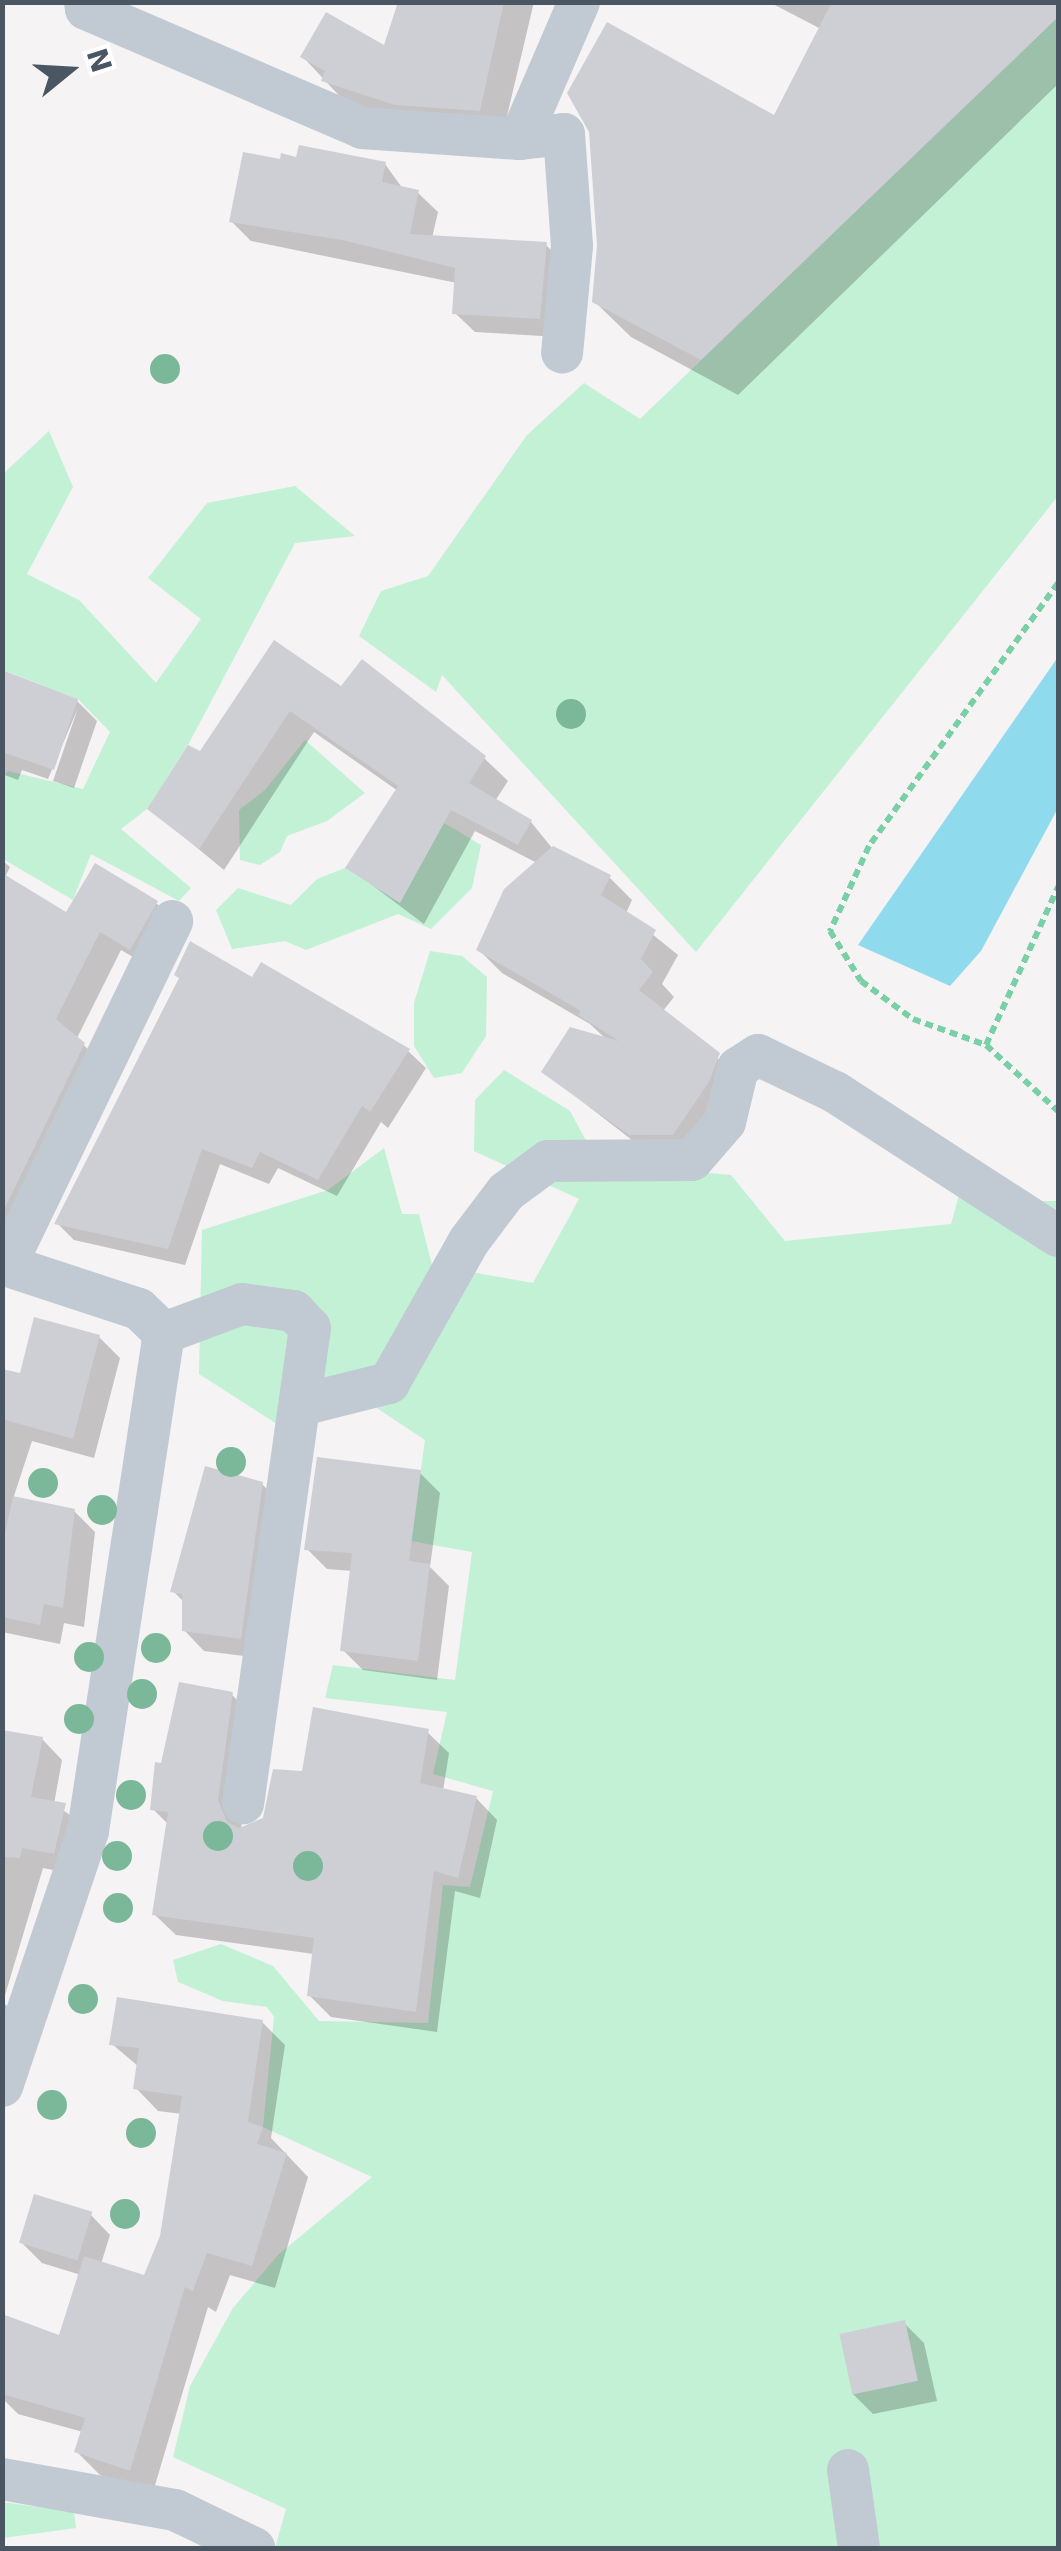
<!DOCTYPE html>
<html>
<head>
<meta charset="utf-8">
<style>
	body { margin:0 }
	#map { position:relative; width:1061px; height:2551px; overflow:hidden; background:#f5f3f3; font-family:"DejaVu Sans",sans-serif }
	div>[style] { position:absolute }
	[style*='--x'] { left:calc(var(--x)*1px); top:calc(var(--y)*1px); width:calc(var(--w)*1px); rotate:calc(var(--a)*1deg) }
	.green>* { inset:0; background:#c3f1d5 }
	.water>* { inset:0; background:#90daee }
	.shadow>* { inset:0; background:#0003 }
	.building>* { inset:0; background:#cdcfd5; transform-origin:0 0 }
	.path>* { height:6px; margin-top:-3px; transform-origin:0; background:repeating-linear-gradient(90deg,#7ad0a6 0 8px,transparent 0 13px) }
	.street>* { height:42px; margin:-21px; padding:0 21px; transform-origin:21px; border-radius:21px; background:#c1cad2 }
	.trees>* { width:30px; height:30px; margin:-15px; border-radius:50%; background:#7bb799 }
	span { translate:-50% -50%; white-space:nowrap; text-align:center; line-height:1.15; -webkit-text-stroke:9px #fff; paint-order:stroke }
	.frame { position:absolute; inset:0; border:5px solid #4a5661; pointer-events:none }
	.north { position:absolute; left:20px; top:20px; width:100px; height:100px; -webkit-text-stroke:8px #fff; paint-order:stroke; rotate:72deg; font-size:28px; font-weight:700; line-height:40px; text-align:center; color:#4a5661 }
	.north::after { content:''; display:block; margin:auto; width:35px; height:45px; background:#4a5661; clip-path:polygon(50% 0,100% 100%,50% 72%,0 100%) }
</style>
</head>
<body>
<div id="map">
	<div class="green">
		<i style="clip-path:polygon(1058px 17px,1058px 496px,696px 952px,442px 675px,436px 692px,359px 636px,381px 591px,428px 576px,527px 435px,584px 383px,640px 419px)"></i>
		<i style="clip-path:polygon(49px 431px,73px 487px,27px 574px,79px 600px,156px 683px,201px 619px,148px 578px,207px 503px,295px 486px,355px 536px,295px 543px,188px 745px,147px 809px,121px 829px,191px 888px,179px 901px,91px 854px,73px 900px,3px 859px,3px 777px,8px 771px,83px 789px,110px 732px,78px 699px,3px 670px,3px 474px)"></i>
		<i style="clip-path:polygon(305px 740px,365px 793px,327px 821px,287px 836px,280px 852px,260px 865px,240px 860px,239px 810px,265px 790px)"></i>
		<i style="clip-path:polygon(444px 823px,481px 845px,472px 888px,431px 929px,398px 914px,306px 950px,285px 941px,232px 949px,216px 910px,238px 888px,291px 905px,317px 879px,345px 868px,400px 902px)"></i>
		<i style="clip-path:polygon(430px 951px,462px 956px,487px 977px,486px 1036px,462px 1073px,434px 1078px,414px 1046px,414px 1003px)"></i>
		<i style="clip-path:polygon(504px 1070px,570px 1111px,598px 1163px,731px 1175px,785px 1241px,951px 1224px,963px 1180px,1005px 1201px,1058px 1201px,1058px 2548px,275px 2548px,286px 2509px,173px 2457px,190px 2386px,233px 2308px,279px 2254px,372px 2177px,263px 2127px,274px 2017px,267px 2007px,223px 2001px,178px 1982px,173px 1960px,221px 1944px,273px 1966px,319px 2021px,428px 2023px,443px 1885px,470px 1887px,493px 1791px,433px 1774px,447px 1712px,325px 1698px,333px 1665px,455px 1680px,472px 1552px,411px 1541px,425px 1440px,333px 1379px,277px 1424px,199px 1374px,202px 1230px,328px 1190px,384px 1148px,402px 1214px,419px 1214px,432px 1265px,533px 1283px,579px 1199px,474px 1151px,475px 1100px)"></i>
		<i style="clip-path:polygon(2px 2502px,74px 2512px,76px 2528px,3px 2538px)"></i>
	</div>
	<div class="water">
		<i style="clip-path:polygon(1058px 657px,1058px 808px,981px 951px,950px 986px,858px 945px)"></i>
	</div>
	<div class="shadow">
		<i style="clip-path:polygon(399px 2px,534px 2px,503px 133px,347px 104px,303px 57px,386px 49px)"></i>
		<i style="clip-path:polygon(769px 2px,1058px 2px,1058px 84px,738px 395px,631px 337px,594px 301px,775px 119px,821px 29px)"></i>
		<i style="clip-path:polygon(282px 162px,385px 164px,403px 189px,418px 193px,438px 212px,432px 238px,546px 245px,565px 264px,559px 337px,475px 332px,455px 313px,457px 283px,251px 241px,231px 221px)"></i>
		<i style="clip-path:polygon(275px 644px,341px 689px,484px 758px,508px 781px,495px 801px,531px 822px,552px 848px,609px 877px,632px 900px,626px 913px,678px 955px,662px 984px,674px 997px,662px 1012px,741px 1078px,696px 1157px,654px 1157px,544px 1072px,607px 1040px,590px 1024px,502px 973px,479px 950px,537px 863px,475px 831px,424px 924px,348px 867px,398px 791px,314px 732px,224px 870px,150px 809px,200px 754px)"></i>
		<i style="clip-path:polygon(2px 673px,77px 701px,97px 721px,74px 788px,53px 781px,78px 708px,48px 779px,22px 770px,18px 780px,2px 774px)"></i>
		<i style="clip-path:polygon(2px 860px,10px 867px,5px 877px,67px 915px,156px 903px,177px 923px,152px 968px,121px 950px,77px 1038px,104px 1066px,2px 1234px)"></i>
		<i style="clip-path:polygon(253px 981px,408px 1051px,426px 1068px,388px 1128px,381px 1122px,337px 1196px,278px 1168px,269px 1184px,220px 1164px,185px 1265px,74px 1240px,57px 1223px)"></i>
		<i style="clip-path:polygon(99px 1337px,120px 1358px,94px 1458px,32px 1441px,13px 1499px,74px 1511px,95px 1532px,84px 1627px,64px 1623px,60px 1644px,2px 1632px,2px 1371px,22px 1376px)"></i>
		<i style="clip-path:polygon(420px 1473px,440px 1493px,430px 1567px,449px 1586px,437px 1680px,363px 1670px,343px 1650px,353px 1571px,327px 1569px,307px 1549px)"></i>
		<i style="clip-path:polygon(262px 1484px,282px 1505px,260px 1658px,204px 1651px,184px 1630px,184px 1602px,173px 1591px)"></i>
		<i style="clip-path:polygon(232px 1695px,254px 1716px,241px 1829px,265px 1819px,304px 1774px,427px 1732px,449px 1753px,443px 1791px,476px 1798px,497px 1820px,480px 1898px,455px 1891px,437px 2032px,331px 2017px,309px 1995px,314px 1954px,176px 1935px,154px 1914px,168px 1824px,153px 1809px,163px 1766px)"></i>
		<i style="clip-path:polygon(2px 1732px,42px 1739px,62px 1760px,54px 1804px,86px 1826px,74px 1874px,43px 1868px,3px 2002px,24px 2023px,2px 2051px)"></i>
		<i style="clip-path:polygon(262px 2022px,285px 2045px,271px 2138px,308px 2177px,275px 2288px,230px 2275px,216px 2312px,208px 2307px,153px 2492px,100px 2475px,77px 2452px,83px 2432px,18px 2414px,2px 2398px,2px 2378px,61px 2339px,81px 2275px,42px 2263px,22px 2243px,90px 2214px,110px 2235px,101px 2264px,146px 2278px,163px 2237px,182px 2114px,158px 2111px,136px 2088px,139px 2067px,112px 2044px)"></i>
		<i style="clip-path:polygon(904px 2323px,924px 2343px,937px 2401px,873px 2414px,853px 2394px)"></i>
	</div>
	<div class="building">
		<i style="clip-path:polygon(398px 2px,504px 2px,480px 111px,395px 105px,321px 81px,325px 71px,300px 57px,326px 12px,384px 45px)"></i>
		<i style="clip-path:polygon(832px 2px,1058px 2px,1058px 17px,701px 360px,592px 302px,597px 245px,589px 132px,567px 93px,607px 22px,774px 115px)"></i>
		<i style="clip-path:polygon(299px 145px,386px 162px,382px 182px,419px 190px,410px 234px,547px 242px,540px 319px,452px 314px,455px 268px,342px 240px,229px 222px,243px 152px,280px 159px,281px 153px,296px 157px)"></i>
		<i style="clip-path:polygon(274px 640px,341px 686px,362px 659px,486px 756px,469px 783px,532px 820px,518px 845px,451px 810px,400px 903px,345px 868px,398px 786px,290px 711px,199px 849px,147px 809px,188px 745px,200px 751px)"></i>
		<i style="clip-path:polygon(2px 670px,78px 699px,54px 770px,2px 752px)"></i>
		<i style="clip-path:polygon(553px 846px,611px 875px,601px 895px,656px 930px,641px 959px,653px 972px,639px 990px,720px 1053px,709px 1082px,673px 1135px,629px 1135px,541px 1072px,570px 1027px,619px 1041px,578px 1015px,581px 1011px,476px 950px,504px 889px)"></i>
		<i style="clip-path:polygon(95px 863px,158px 901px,130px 950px,100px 932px,56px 1019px,85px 1043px,2px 1214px,2px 873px,66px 912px)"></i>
		<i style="clip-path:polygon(190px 941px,252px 977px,261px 962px,410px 1049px,370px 1112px,362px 1106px,318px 1180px,260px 1152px,252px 1168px,202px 1149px,168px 1249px,54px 1224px,179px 978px,174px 975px)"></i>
		<i style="clip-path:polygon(34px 1317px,100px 1335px,73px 1439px,2px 1419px,2px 1369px,20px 1373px)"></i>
		<i style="clip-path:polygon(317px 1457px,421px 1470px,409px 1561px,430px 1564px,418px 1661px,340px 1651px,352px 1553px,304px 1550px)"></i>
		<i style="clip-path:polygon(205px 1466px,263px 1482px,241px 1639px,182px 1631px,182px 1594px,170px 1592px)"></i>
		<i style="clip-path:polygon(13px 1496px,75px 1509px,63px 1608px,44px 1604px,40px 1625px,2px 1617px,2px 1548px)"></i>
		<i style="clip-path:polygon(179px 1682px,233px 1692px,218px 1800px,227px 1822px,239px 1828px,263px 1818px,273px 1769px,302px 1771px,313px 1707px,429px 1729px,420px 1783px,477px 1796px,458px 1878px,434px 1871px,416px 2012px,307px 1996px,314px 1938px,152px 1915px,168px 1812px,150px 1810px,155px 1762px,161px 1763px)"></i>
		<i style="clip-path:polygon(2px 1730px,43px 1737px,31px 1797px,66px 1803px,54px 1854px,22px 1848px,20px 1858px,2px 1857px)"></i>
		<i style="clip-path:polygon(117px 1997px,263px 2020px,248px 2122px,263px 2127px,257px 2144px,287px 2153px,252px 2266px,207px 2253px,193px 2291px,185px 2287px,130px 2471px,74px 2452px,85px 2418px,2px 2394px,2px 2314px,59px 2335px,84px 2256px,144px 2275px,160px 2236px,182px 2096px,133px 2089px,139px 2048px,109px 2045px)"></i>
		<i style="left:34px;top:2194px;width:61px;height:51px;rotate:17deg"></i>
		<i style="left:905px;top:2320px;width:62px;height:67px;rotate:78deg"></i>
	</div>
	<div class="path">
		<i style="--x:1058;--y:583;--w:324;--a:125.7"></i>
		<i style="--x:869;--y:846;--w:94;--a:114.6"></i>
		<i style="--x:830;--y:931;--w:59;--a:58.2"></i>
		<i style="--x:861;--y:981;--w:64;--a:36.2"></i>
		<i style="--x:913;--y:1019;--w:77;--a:19.6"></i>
		<i style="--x:986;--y:1045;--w:98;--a:42.5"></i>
		<i style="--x:986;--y:1045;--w:174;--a:-65.5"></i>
	</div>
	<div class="street">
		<i style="--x:85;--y:2;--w:7;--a:82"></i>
		<i style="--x:86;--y:9;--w:301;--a:23.3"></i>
		<i style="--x:362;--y:128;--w:158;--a:4"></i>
		<i style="--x:520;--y:139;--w:44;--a:-6.5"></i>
		<i style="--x:564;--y:134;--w:112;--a:85.9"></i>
		<i style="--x:572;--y:246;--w:107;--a:95.3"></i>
		<i style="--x:520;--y:139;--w:149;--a:-66.7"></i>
		<i style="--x:2;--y:1264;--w:144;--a:18.2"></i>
		<i style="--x:139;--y:1309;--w:35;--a:44"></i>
		<i style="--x:164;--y:1333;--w:504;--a:98.68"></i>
		<i style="--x:88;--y:1831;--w:269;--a:108.6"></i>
		<i style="--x:6;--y:1265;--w:382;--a:-64.2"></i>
		<i style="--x:164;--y:1333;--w:83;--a:-20.4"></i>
		<i style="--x:242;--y:1304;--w:52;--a:7.7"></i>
		<i style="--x:294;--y:1311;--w:23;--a:47"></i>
		<i style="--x:310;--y:1328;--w:480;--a:98"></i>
		<i style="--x:301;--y:1405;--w:91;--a:-14"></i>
		<i style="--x:389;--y:1383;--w:163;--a:-60.6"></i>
		<i style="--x:469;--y:1241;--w:61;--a:-52.9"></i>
		<i style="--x:506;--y:1192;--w:52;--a:-36.4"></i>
		<i style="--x:548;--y:1161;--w:144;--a:-0.4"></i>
		<i style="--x:692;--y:1160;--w:50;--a:-49"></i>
		<i style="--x:725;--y:1122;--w:56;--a:-76.5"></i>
		<i style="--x:738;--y:1068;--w:24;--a:-33"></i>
		<i style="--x:758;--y:1055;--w:85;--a:25.7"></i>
		<i style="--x:835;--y:1092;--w:265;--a:32.9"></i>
		<i style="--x:848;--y:2470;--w:79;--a:82"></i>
		<i style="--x:2;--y:2479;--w:176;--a:10.2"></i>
		<i style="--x:175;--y:2510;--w:88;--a:25.7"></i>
	</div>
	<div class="trees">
		<i style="left:165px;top:369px"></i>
		<i style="left:571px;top:714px"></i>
		<i style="left:231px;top:1462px"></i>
		<i style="left:43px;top:1483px"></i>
		<i style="left:102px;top:1510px"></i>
		<i style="left:156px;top:1648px"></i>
		<i style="left:89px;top:1657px"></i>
		<i style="left:142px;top:1694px"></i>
		<i style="left:79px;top:1719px"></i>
		<i style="left:131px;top:1795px"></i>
		<i style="left:218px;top:1836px"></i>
		<i style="left:117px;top:1856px"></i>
		<i style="left:308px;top:1866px"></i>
		<i style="left:118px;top:1908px"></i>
		<i style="left:83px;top:1999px"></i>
		<i style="left:52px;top:2105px"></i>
		<i style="left:141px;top:2133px"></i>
		<i style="left:125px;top:2214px"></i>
	</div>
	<div class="frame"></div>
	<div class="north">N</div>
</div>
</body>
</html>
